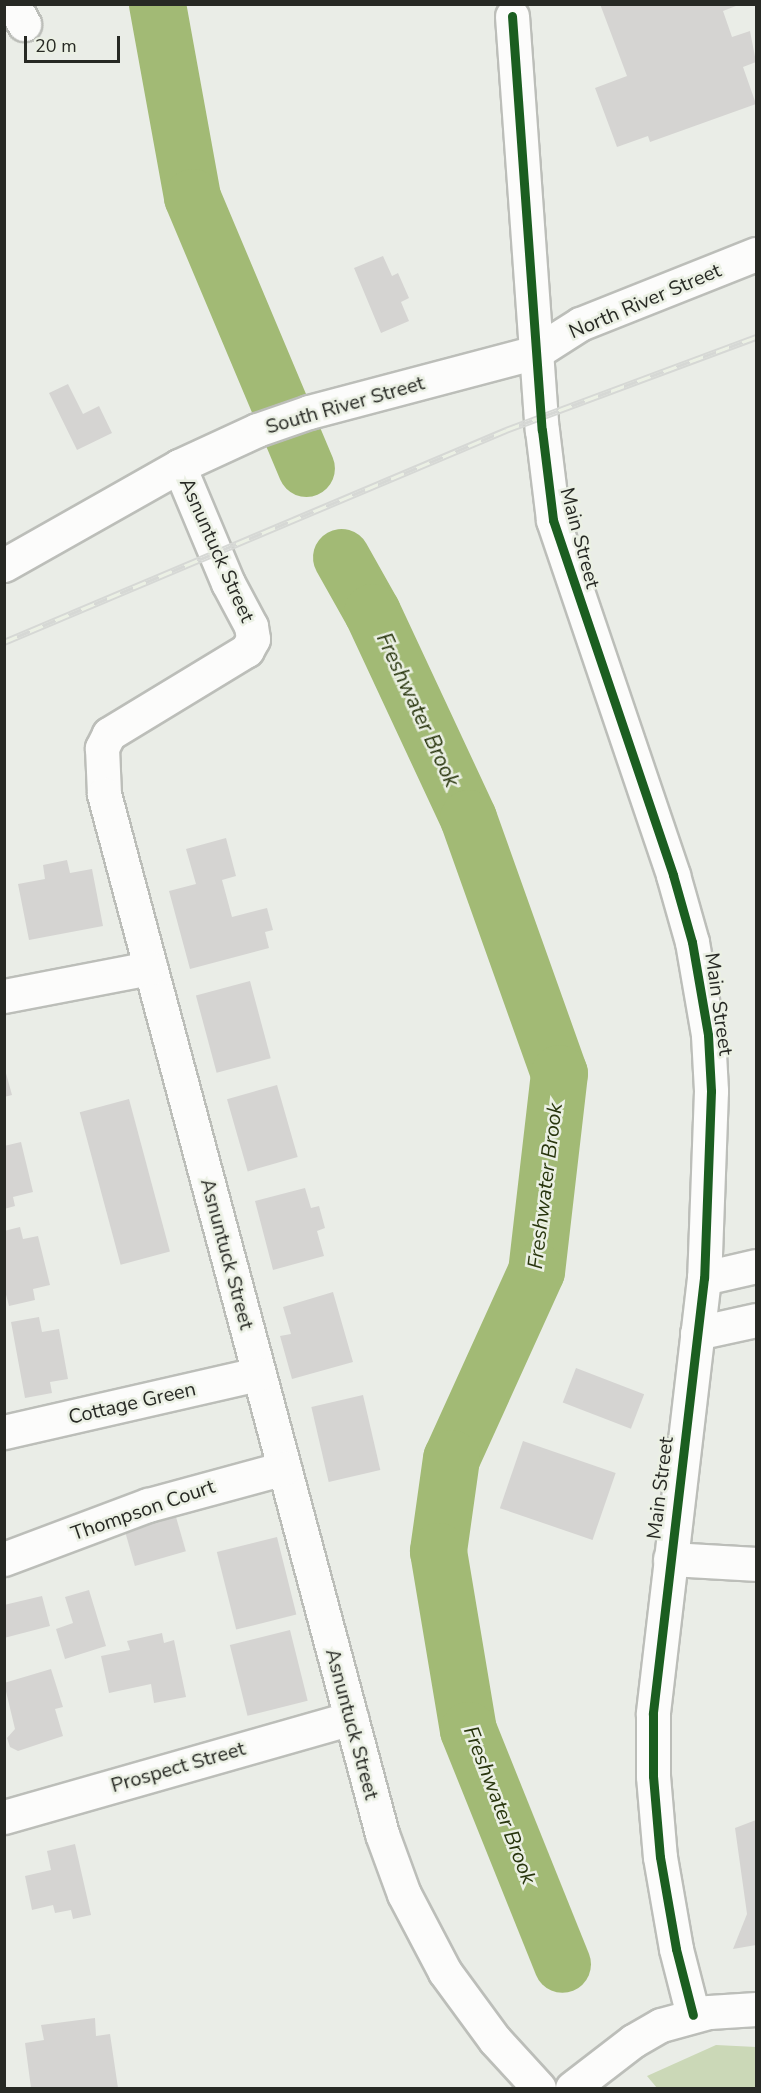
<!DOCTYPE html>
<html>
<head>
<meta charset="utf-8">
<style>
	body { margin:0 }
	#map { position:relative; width:761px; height:2093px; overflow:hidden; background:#eaede7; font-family:"Nunito Sans",sans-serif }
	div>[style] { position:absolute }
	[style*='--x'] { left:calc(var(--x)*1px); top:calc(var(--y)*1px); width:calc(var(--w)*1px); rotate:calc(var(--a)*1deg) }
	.green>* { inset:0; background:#cbd8b7 }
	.river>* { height:57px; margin:-28.5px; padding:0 28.5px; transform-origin:28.5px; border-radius:28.5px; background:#a2ba75 }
	.building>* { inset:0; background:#d5d4d2; transform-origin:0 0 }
	.roads { filter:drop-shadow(2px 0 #bcbeb9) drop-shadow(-2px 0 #bcbeb9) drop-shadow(0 2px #bcbeb9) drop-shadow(0 -2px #bcbeb9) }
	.minor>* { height:33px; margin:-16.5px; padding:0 16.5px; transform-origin:16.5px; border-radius:16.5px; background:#fcfcfb }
	.rail>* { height:7px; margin-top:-3.5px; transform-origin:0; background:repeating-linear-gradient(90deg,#ebf0e4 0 14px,#d6d8d5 0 28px); box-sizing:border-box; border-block:2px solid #d6d8d5 }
	.cycleway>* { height:9px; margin:-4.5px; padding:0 4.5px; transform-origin:4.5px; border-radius:4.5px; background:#1b5e20 }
	span { translate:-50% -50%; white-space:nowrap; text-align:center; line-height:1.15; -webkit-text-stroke:5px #ebf0e4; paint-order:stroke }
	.street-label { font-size:20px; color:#272924 }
	.water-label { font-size:21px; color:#28350d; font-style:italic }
	.frame { position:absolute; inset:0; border:6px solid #272924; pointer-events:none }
	.scale { position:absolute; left:24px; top:36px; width:96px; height:27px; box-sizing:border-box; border:3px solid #272924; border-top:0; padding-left:8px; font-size:18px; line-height:21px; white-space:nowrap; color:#272924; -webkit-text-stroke:4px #ebf0e4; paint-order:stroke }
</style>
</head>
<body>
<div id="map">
	<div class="green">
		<i style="clip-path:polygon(716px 2045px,756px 2047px,756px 2088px,657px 2088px,647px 2076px)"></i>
	</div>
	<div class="river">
		<i style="--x:157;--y:4;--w:196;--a:79.7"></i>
		<i style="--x:192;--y:197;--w:294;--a:67.2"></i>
		<i style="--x:341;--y:557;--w:63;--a:60.6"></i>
		<i style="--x:372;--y:612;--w:227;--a:65"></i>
		<i style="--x:468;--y:818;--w:271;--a:70.4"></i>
		<i style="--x:559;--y:1073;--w:199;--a:96.6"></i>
		<i style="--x:536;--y:1271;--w:205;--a:114.4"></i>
		<i style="--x:451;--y:1458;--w:94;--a:98"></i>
		<i style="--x:438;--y:1551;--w:181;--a:80.5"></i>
		<i style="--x:468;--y:1730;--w:252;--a:68.1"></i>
	</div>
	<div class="building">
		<i style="clip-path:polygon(600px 4px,741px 4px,723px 11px,732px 37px,750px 31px,756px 62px,743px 67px,756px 104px,650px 142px,648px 136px,617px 147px,595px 88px,627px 76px)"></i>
		<i style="clip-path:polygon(383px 256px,392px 276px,398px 273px,409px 298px,401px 302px,409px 321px,381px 333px,354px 268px)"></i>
		<i style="clip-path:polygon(68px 384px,83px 414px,99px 406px,112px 433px,77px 450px,49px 393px)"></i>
		<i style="clip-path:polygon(226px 838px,236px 876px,222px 880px,232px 917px,267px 908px,273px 930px,265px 932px,269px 948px,190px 969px,169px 891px,196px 884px,186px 849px)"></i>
		<i style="clip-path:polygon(67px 860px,70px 873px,92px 869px,103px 926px,29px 940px,18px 884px,45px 879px,43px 865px)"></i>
		<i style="left:250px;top:981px;width:80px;height:56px;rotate:75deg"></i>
		<i style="clip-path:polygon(4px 1066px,12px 1095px,4px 1097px)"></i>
		<i style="left:277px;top:1085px;width:75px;height:52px;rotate:74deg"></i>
		<i style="left:129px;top:1099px;width:158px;height:51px;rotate:75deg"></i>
		<i style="clip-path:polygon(21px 1142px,33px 1192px,13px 1197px,15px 1206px,4px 1209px,4px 1146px)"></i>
		<i style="clip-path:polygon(305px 1188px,311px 1208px,319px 1206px,325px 1228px,317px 1231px,324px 1256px,273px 1270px,255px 1201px)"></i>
		<i style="clip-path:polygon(20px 1227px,23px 1239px,38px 1236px,50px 1285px,33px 1289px,35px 1300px,9px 1306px,4px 1287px,4px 1231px)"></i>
		<i style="clip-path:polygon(333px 1292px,353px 1362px,292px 1379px,280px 1336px,291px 1334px,283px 1307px)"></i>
		<i style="clip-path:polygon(39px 1317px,42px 1332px,59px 1329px,68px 1379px,50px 1382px,52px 1393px,25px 1398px,11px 1322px)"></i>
		<i style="left:576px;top:1368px;width:73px;height:37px;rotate:21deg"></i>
		<i style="left:363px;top:1395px;width:77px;height:53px;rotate:77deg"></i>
		<i style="left:523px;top:1441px;width:98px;height:71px;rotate:19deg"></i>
		<i style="left:174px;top:1510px;width:43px;height:53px;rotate:74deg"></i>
		<i style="left:277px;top:1537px;width:80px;height:62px;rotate:76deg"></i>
		<i style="clip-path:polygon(89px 1590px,106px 1646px,65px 1659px,56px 1629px,73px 1623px,65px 1597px)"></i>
		<i style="clip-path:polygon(42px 1596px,50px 1626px,4px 1638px,4px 1605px)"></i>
		<i style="left:290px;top:1630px;width:73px;height:62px;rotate:76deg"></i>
		<i style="clip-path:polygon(162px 1633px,164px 1643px,174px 1640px,186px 1697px,154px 1703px,151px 1684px,109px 1693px,101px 1656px,130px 1650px,127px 1641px)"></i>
		<i style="clip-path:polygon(51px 1669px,63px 1707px,55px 1709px,63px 1736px,18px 1751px,10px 1747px,7px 1738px,15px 1729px,4px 1683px)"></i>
		<i style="clip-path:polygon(756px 1820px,756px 1945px,733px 1949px,747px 1914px,735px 1828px)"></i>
		<i style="clip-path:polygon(75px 1844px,91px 1915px,73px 1919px,71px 1910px,55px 1913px,53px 1905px,32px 1910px,25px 1876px,51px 1870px,47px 1851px)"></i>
		<i style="clip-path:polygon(95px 2018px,96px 2036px,110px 2034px,118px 2088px,31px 2088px,25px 2043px,44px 2040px,41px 2025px)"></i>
	</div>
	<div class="roads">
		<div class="minor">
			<i style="--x:13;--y:4;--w:23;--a:61"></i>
			<i style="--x:512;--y:16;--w:415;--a:85.9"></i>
			<i style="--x:542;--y:430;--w:91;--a:83"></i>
			<i style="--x:553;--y:520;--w:375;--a:71.3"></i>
			<i style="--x:673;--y:875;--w:70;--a:74.2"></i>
			<i style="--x:692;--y:942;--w:94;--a:80.2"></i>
			<i style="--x:708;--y:1035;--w:56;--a:86.9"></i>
			<i style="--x:711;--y:1091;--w:187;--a:92.1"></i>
			<i style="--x:704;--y:1278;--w:439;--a:96.7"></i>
			<i style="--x:653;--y:1714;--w:62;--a:90"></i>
			<i style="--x:653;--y:1776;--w:81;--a:85.1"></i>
			<i style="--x:660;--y:1857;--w:93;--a:80.1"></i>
			<i style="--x:676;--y:1949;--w:68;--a:75.6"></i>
			<i style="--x:179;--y:466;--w:127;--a:67.3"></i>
			<i style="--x:228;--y:583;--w:49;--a:61.9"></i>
			<i style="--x:251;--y:626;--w:13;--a:81"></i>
			<i style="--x:253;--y:639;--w:13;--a:119"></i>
			<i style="--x:247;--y:650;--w:162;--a:148.7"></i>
			<i style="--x:109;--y:734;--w:16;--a:117"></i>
			<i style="--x:102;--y:748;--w:46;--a:87.5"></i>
			<i style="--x:104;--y:794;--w:1077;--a:75.03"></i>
			<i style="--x:382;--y:1834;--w:64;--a:69.9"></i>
			<i style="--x:404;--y:1894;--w:88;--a:62.3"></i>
			<i style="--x:445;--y:1972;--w:84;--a:53.7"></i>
			<i style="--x:495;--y:2040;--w:65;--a:47.5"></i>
			<i style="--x:4;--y:565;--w:201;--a:-29.5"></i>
			<i style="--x:179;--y:466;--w:86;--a:-24.8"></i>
			<i style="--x:257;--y:430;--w:55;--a:-19.1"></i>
			<i style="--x:309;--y:412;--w:235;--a:-14.8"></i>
			<i style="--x:536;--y:352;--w:52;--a:-32.5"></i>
			<i style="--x:580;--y:324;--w:189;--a:-21.7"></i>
			<i style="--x:4;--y:996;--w:149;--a:-10.9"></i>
			<i style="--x:704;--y:1278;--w:53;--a:-13"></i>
			<i style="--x:697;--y:1333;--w:60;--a:-12.4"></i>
			<i style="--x:4;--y:1432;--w:261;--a:-12.9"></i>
			<i style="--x:4;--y:1559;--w:154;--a:-20.6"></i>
			<i style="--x:148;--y:1505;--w:141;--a:-15.2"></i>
			<i style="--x:670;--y:1559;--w:86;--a:3.3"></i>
			<i style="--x:4;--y:1817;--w:361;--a:-15.9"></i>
			<i style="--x:572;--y:2088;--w:77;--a:-37.6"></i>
			<i style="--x:633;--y:2041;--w:32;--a:-30"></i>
			<i style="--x:661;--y:2025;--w:50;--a:-15.2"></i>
			<i style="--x:709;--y:2012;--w:47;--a:-3.7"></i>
		</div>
	</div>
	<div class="rail">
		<i style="--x:4;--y:642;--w:545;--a:-22.89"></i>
		<i style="--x:506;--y:430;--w:267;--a:-20.4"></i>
	</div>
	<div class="cycleway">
		<i style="--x:512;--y:16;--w:415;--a:85.9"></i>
		<i style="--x:542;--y:430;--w:91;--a:83"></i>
		<i style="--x:553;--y:520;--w:375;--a:71.3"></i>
		<i style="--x:673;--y:875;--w:70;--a:74.2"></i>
		<i style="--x:692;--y:942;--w:94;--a:80.2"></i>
		<i style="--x:708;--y:1035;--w:56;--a:86.9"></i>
		<i style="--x:711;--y:1091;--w:187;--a:92.1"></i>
		<i style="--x:704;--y:1278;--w:439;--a:96.7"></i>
		<i style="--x:653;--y:1714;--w:62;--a:90"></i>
		<i style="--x:653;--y:1776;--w:81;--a:85.1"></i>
		<i style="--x:660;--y:1857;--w:93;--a:80.1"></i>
		<i style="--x:676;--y:1949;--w:68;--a:75.6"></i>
	</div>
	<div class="street-label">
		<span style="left:645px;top:301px;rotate:-23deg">North River Street</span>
		<span style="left:345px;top:405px;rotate:-16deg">South River Street</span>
		<span style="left:580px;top:538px;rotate:75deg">Main Street</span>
		<span style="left:217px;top:550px;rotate:66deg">Asnuntuck Street</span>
		<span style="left:719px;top:1004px;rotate:82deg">Main Street</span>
		<span style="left:227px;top:1254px;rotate:75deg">Asnuntuck Street</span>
		<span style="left:132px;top:1403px;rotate:-13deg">Cottage Green</span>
		<span style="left:660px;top:1488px;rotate:-83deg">Main Street</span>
		<span style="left:143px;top:1510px;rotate:-19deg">Thompson Court</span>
		<span style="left:352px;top:1724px;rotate:75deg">Asnuntuck Street</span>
		<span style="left:178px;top:1767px;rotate:-16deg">Prospect Street</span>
	</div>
	<div class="water-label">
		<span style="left:418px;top:710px;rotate:65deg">Freshwater Brook</span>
		<span style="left:545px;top:1186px;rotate:-83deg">Freshwater Brook</span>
		<span style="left:500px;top:1805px;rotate:69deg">Freshwater Brook</span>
	</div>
	<div class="frame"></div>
	<div class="scale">20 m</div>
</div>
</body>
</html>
